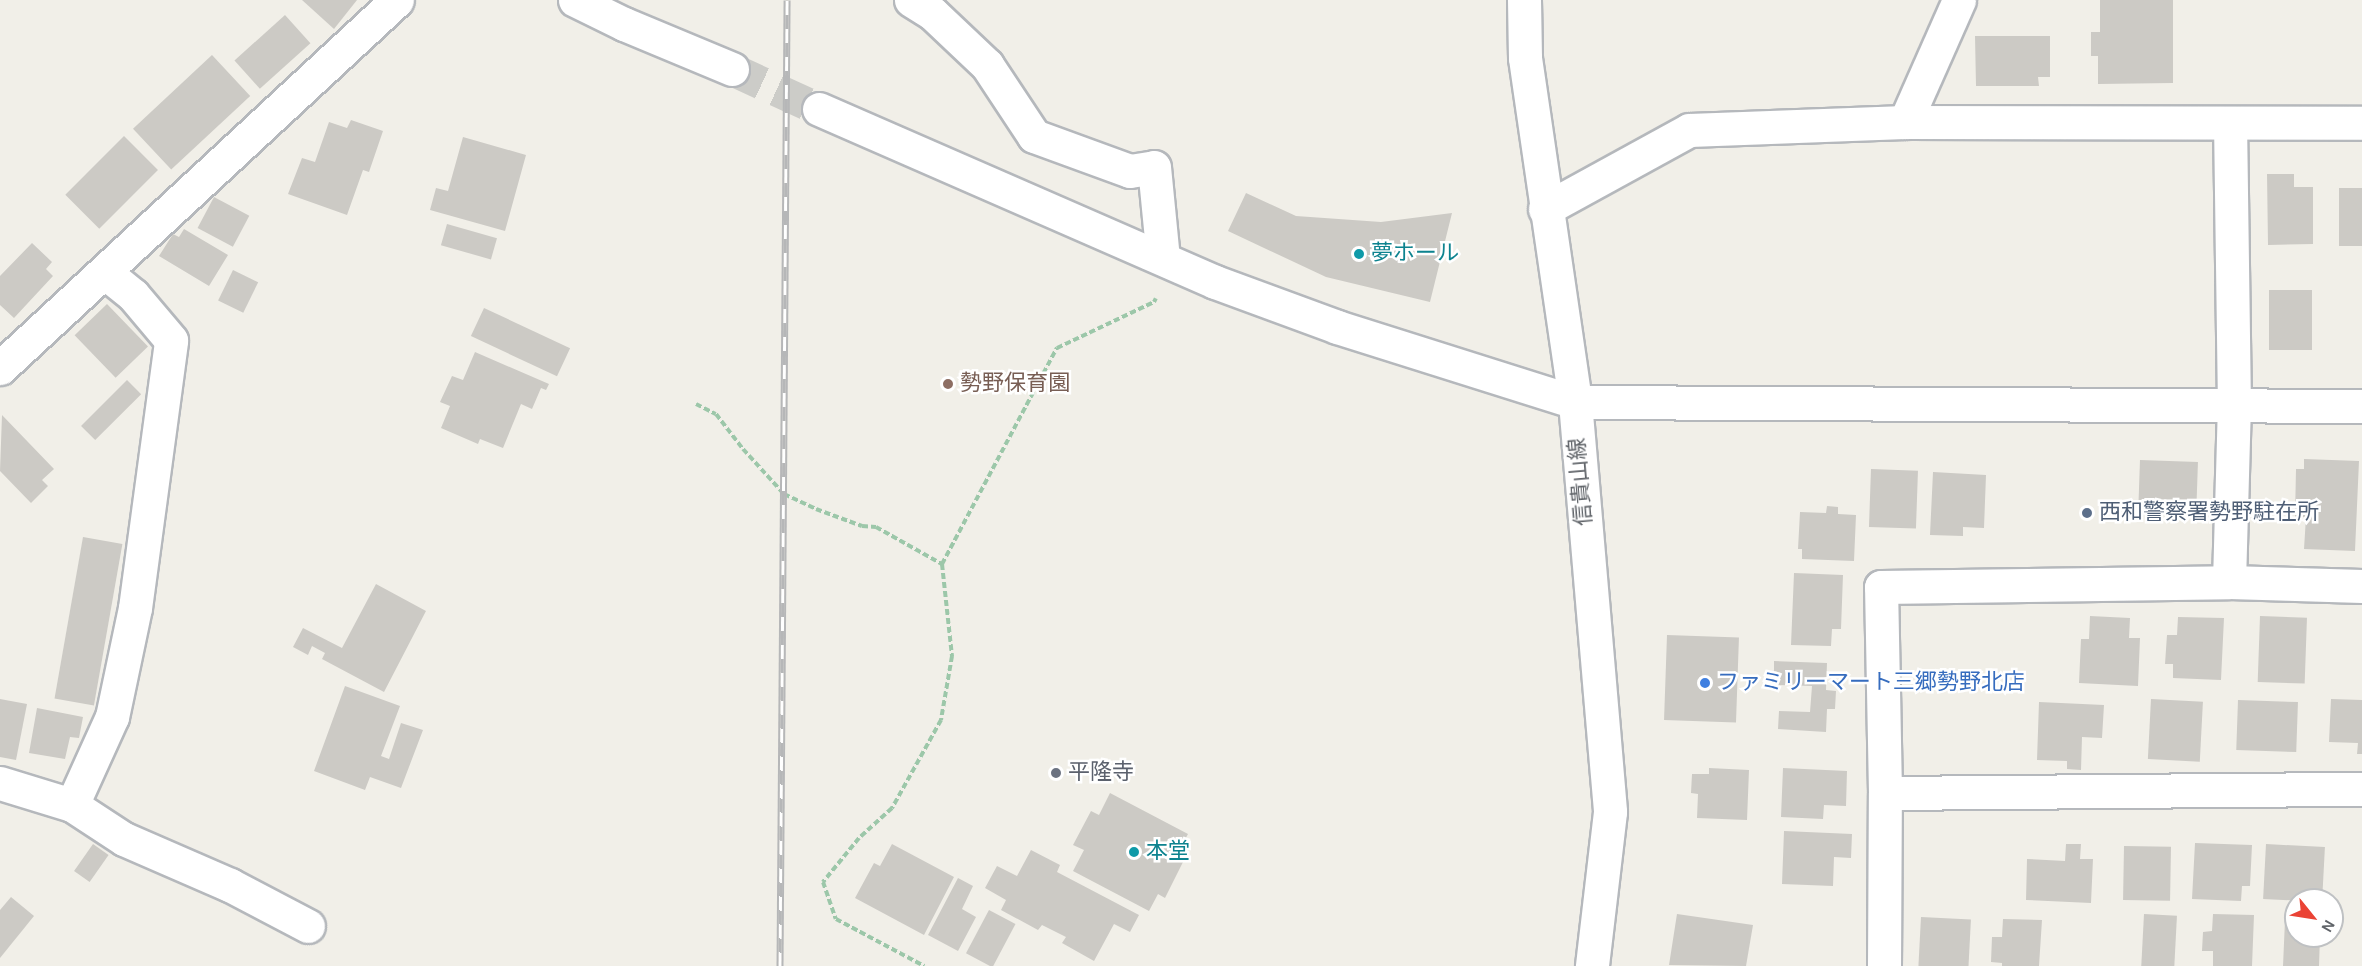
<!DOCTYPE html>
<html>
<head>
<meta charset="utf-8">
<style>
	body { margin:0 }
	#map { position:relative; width:2362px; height:966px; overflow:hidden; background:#f1efe8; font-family:Karla,"Noto Sans JP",sans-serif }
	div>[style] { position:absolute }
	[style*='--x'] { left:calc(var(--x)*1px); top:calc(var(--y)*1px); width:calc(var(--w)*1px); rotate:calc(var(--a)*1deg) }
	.building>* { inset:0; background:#cccac5; transform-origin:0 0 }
	.secondary-tunnel>* { height:33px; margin-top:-16.5px; transform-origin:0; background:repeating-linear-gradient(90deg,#ccccc8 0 33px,transparent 0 49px) }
	.path>* { height:4px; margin-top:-2px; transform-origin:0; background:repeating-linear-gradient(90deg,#9cc7a9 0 6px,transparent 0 9px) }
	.roads { filter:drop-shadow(2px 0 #b5b8bc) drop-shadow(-2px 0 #b5b8bc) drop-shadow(0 2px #b5b8bc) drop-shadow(0 -2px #b5b8bc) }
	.street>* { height:33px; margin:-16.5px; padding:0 16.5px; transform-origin:16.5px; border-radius:16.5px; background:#fff }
	.secondary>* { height:33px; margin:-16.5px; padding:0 16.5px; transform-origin:16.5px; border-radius:16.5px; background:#fff }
	.rail>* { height:7px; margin-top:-3.5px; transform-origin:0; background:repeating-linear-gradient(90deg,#fff 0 14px,#b6b7b8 0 28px); box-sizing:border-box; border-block:2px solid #b6b7b8 }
	.dots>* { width:16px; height:16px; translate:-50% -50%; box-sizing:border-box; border:3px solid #fff; border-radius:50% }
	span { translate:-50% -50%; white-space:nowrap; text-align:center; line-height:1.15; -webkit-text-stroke:5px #fff; paint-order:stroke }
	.culture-label { font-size:22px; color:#0d838f }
	.left { translate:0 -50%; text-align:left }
	.education-label { font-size:22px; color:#785e54 }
	.street-label { font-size:22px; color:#5f6368 }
	.service-label { font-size:22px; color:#4e5e75 }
	.shop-label { font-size:22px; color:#366cbe }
	.worship-label { font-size:22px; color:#5b616d }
	.north { position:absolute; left:2284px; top:888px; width:60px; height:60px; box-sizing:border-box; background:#fff; border:2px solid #bfc1c3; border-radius:50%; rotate:120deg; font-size:16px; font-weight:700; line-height:24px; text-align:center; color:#5f6368 }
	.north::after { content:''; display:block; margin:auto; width:21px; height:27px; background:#ea4335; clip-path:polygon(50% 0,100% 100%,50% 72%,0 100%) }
</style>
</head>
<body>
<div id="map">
	<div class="building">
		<i style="clip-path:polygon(302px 0,357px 0,334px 29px)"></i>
		<i style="clip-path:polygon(2100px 0,2173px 0,2173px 83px,2098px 84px,2098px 56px,2091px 56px,2091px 32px,2100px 32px)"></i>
		<i style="left:285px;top:15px;width:38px;height:68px;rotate:48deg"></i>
		<i style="clip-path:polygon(1975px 36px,2050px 36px,2050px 77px,2038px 77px,2039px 86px,1976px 86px)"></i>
		<i style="left:212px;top:55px;width:56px;height:108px;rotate:47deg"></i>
		<i style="clip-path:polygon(351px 120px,383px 131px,369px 172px,363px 170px,347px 215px,288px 194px,302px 158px,315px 162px,329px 122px,347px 128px)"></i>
		<i style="left:124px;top:136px;width:48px;height:83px;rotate:45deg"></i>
		<i style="clip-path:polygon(463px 137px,526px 155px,505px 231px,430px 210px,436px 188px,448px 191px)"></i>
		<i style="clip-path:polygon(2267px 174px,2294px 174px,2294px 187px,2313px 187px,2313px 244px,2268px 245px)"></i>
		<i style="left:2339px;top:188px;width:23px;height:58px"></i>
		<i style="clip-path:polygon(1246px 193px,1296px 216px,1381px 222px,1452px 213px,1430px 302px,1326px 277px,1228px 231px)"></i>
		<i style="left:214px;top:197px;width:40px;height:35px;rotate:28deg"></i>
		<i style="left:447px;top:224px;width:52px;height:22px;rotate:16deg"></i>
		<i style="clip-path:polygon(184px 229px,228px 255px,209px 286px,159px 256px,173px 234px,179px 237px)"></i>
		<i style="clip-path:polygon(32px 243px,52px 262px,46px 269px,53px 276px,14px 318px,0 305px,0 276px)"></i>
		<i style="left:233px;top:270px;width:28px;height:34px;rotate:26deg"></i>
		<i style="left:2269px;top:290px;width:43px;height:60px"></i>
		<i style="left:107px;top:304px;width:59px;height:45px;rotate:46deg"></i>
		<i style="left:484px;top:308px;width:95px;height:31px;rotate:25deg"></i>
		<i style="clip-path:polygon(475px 352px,549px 384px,546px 390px,541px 388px,532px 409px,521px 404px,503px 448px,480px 439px,478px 444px,441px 428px,450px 406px,440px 402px,452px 376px,463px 380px)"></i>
		<i style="left:127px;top:380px;width:20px;height:65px;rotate:45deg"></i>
		<i style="clip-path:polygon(2px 415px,54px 469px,42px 480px,48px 486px,31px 503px,0 471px)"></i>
		<i style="clip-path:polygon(2304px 459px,2359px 461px,2355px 551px,2304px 549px,2306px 517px,2295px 517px,2296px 469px,2304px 469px)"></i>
		<i style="left:2140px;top:460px;width:58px;height:51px;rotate:2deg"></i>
		<i style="left:1871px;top:469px;width:47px;height:58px;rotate:2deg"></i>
		<i style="clip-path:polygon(1933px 472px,1986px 475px,1984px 528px,1963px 527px,1963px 536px,1930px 535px)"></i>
		<i style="clip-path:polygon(1827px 506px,1838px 507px,1838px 514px,1856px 515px,1854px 561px,1802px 559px,1802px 549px,1798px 549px,1800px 512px,1826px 513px)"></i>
		<i style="left:83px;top:537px;width:40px;height:164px;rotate:10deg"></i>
		<i style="clip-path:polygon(1794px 573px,1843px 575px,1841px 629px,1832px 629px,1831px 646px,1791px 645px)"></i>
		<i style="clip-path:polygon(376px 584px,426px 611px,384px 692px,322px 659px,325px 653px,312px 646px,308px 655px,293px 647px,303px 628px,342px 648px)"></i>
		<i style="clip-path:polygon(2090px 616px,2130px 618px,2129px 638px,2140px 638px,2138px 686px,2079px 683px,2081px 639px,2089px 639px)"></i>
		<i style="left:2260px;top:616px;width:47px;height:66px;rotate:2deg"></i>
		<i style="clip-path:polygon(2178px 617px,2224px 618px,2221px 680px,2173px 678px,2173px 664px,2165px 664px,2167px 635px,2177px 635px)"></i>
		<i style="left:1667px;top:635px;width:72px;height:85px;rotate:2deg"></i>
		<i style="clip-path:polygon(1774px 661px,1827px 663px,1826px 690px,1836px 691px,1835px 709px,1827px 709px,1826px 732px,1778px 729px,1779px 711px,1810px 712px,1812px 686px,1774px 685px)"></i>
		<i style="clip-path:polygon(345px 686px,400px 706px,381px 756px,389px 759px,401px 723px,423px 730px,401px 788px,370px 777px,365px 790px,314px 771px)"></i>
		<i style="clip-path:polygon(0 699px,27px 704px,16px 760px,0 757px)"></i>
		<i style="left:2151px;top:699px;width:52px;height:60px;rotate:3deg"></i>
		<i style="clip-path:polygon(2331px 699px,2362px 700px,2362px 754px,2357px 754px,2358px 743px,2329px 742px)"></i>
		<i style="left:2238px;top:700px;width:60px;height:50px;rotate:2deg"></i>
		<i style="clip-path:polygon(2039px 702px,2104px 705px,2102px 738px,2082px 737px,2081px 770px,2067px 769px,2067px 761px,2037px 760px)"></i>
		<i style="clip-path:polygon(37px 708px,83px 717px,79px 738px,70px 737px,65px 759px,29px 753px)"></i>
		<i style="clip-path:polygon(1709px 768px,1749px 770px,1747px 820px,1697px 818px,1698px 794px,1691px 793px,1692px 774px,1709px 774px)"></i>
		<i style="clip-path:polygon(1783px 768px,1847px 771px,1846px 806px,1824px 805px,1823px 819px,1781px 817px)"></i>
		<i style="clip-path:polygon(1110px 793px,1188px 834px,1180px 849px,1187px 854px,1165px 898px,1158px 894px,1149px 911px,1073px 871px,1084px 850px,1073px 845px,1091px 811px,1099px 815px)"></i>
		<i style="clip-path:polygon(1784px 831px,1852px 834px,1851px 858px,1834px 857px,1833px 886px,1782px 884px)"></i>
		<i style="clip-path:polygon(2195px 843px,2252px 845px,2250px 886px,2242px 886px,2241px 901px,2192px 899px)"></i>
		<i style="left:93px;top:844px;width:19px;height:33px;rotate:35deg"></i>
		<i style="clip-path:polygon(892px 844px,954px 877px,924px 935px,855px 898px,874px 863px,880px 866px)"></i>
		<i style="clip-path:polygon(2066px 844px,2081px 844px,2080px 859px,2093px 859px,2091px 903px,2026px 900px,2027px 859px,2065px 861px)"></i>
		<i style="left:2266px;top:844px;width:59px;height:55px;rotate:3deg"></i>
		<i style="left:2124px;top:846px;width:47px;height:54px;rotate:1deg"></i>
		<i style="clip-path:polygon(1031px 850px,1060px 865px,1057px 872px,1139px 915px,1130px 932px,1114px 924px,1094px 961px,1062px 943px,1066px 937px,1042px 925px,1038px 930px,1001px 910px,1006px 900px,985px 888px,997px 866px,1017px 876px)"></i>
		<i style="clip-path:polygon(958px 878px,973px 886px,962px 909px,976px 917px,958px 951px,928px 935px)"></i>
		<i style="clip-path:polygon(11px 897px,34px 916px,0 958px,0 910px)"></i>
		<i style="left:989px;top:910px;width:30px;height:49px;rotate:28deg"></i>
		<i style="clip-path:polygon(1677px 914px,1753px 925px,1746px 966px,1669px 965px)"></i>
		<i style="left:2144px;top:914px;width:33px;height:52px;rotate:3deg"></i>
		<i style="clip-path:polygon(2213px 914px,2254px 915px,2252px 966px,2213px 966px,2213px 951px,2202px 951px,2203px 932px,2212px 931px)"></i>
		<i style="left:1921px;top:917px;width:50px;height:49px;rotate:3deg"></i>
		<i style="clip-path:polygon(2003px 919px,2042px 920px,2039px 966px,2002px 966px,2002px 963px,1991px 962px,1992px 937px,2002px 937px)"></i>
		<i style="clip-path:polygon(2285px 920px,2296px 921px,2296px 936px,2320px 936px,2319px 966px,2283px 966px)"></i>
	</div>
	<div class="secondary-tunnel">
		<i style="--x:732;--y:69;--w:96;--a:24.7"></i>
	</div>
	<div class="path">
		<i style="--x:696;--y:404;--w:22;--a:27"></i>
		<i style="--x:716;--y:414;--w:44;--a:52.4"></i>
		<i style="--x:743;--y:449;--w:61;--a:47.7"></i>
		<i style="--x:784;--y:494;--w:35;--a:25"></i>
		<i style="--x:816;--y:509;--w:49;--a:20.3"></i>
		<i style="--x:862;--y:526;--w:14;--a:4"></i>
		<i style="--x:876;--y:527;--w:76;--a:29.3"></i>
		<i style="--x:942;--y:564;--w:93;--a:83.8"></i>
		<i style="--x:952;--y:656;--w:65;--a:99.8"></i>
		<i style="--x:941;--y:720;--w:101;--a:119.1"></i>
		<i style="--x:892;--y:808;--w:45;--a:137.7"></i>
		<i style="--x:859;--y:838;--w:57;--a:129.3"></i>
		<i style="--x:823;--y:882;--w:39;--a:71"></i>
		<i style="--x:836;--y:919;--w:100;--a:28.1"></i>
		<i style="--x:942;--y:564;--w:245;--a:-62"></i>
		<i style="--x:1057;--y:348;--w:107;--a:-25.4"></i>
		<i style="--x:1154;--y:302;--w:4;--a:-63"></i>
	</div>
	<div class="roads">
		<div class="street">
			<i style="--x:911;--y:0;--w:25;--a:32"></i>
			<i style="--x:932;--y:13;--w:76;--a:43.4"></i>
			<i style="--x:987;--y:65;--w:85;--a:56.5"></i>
			<i style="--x:1034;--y:136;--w:102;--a:20"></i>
			<i style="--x:1130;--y:171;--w:24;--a:-9"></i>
			<i style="--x:1154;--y:167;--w:91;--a:84.4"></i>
			<i style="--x:1905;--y:122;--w:133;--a:-66.1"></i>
			<i style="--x:1545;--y:209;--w:164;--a:-28.7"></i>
			<i style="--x:1689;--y:130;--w:216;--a:-2.1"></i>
			<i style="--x:1905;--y:122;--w:457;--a:0.1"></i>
			<i style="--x:0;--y:368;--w:541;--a:-42.83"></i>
			<i style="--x:2229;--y:582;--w:175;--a:-88.4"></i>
			<i style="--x:2234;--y:407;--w:283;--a:-90.8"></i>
			<i style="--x:0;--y:783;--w:75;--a:17"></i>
			<i style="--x:72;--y:805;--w:62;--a:33.2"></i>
			<i style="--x:124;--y:839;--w:116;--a:23.5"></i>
			<i style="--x:230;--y:885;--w:88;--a:27.7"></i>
			<i style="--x:1885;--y:793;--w:477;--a:-0.5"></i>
			<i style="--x:72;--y:805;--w:97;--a:-65.6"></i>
			<i style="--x:112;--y:717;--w:111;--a:-78.1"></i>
			<i style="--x:135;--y:608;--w:270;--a:-82.3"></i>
			<i style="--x:171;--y:340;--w:59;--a:-130.2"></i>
			<i style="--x:133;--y:295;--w:36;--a:-141"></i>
			<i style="--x:1884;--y:966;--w:173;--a:-89.7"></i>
			<i style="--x:1885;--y:793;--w:206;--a:-91.1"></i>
			<i style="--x:1881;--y:587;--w:348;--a:-0.8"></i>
			<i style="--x:2229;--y:582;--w:133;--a:1.7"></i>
		</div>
		<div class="secondary">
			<i style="--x:575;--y:0;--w:55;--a:26.1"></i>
			<i style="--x:624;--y:24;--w:117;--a:22.6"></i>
			<i style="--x:1524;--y:0;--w:58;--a:89"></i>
			<i style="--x:1525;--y:58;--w:348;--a:81.7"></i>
			<i style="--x:1575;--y:402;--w:411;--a:85.1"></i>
			<i style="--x:1610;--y:812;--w:155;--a:96.7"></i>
			<i style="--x:819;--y:109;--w:432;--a:23.6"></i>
			<i style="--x:1215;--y:282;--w:130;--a:20.2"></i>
			<i style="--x:1337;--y:327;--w:250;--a:17.5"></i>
			<i style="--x:1575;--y:402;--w:787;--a:0.29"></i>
		</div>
	</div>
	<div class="rail">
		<i style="--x:780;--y:966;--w:966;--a:-89.58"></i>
	</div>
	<div class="dots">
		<i style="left:1359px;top:254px;background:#0f9aa8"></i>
		<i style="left:948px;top:384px;background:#8d6e63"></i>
		<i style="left:2087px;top:513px;background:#5c6f8a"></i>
		<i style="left:1705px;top:683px;background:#3f7fe0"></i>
		<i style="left:1056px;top:773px;background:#6b7280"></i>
		<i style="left:1134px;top:852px;background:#0f9aa8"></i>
	</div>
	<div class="culture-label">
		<span class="left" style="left:1371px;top:254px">夢ホール</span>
		<span class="left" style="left:1146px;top:852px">本堂</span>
	</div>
	<div class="education-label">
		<span class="left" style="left:960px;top:384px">勢野保育園</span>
	</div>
	<div class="street-label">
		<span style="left:1581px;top:482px;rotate:-95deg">信貴山線</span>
	</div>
	<div class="service-label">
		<span class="left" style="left:2099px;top:513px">西和警察署勢野駐在所</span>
	</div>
	<div class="shop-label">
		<span class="left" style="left:1717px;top:683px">ファミリーマート三郷勢野北店</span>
	</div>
	<div class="worship-label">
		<span class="left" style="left:1068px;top:773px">平隆寺</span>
	</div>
	<div class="north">N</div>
</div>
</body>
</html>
